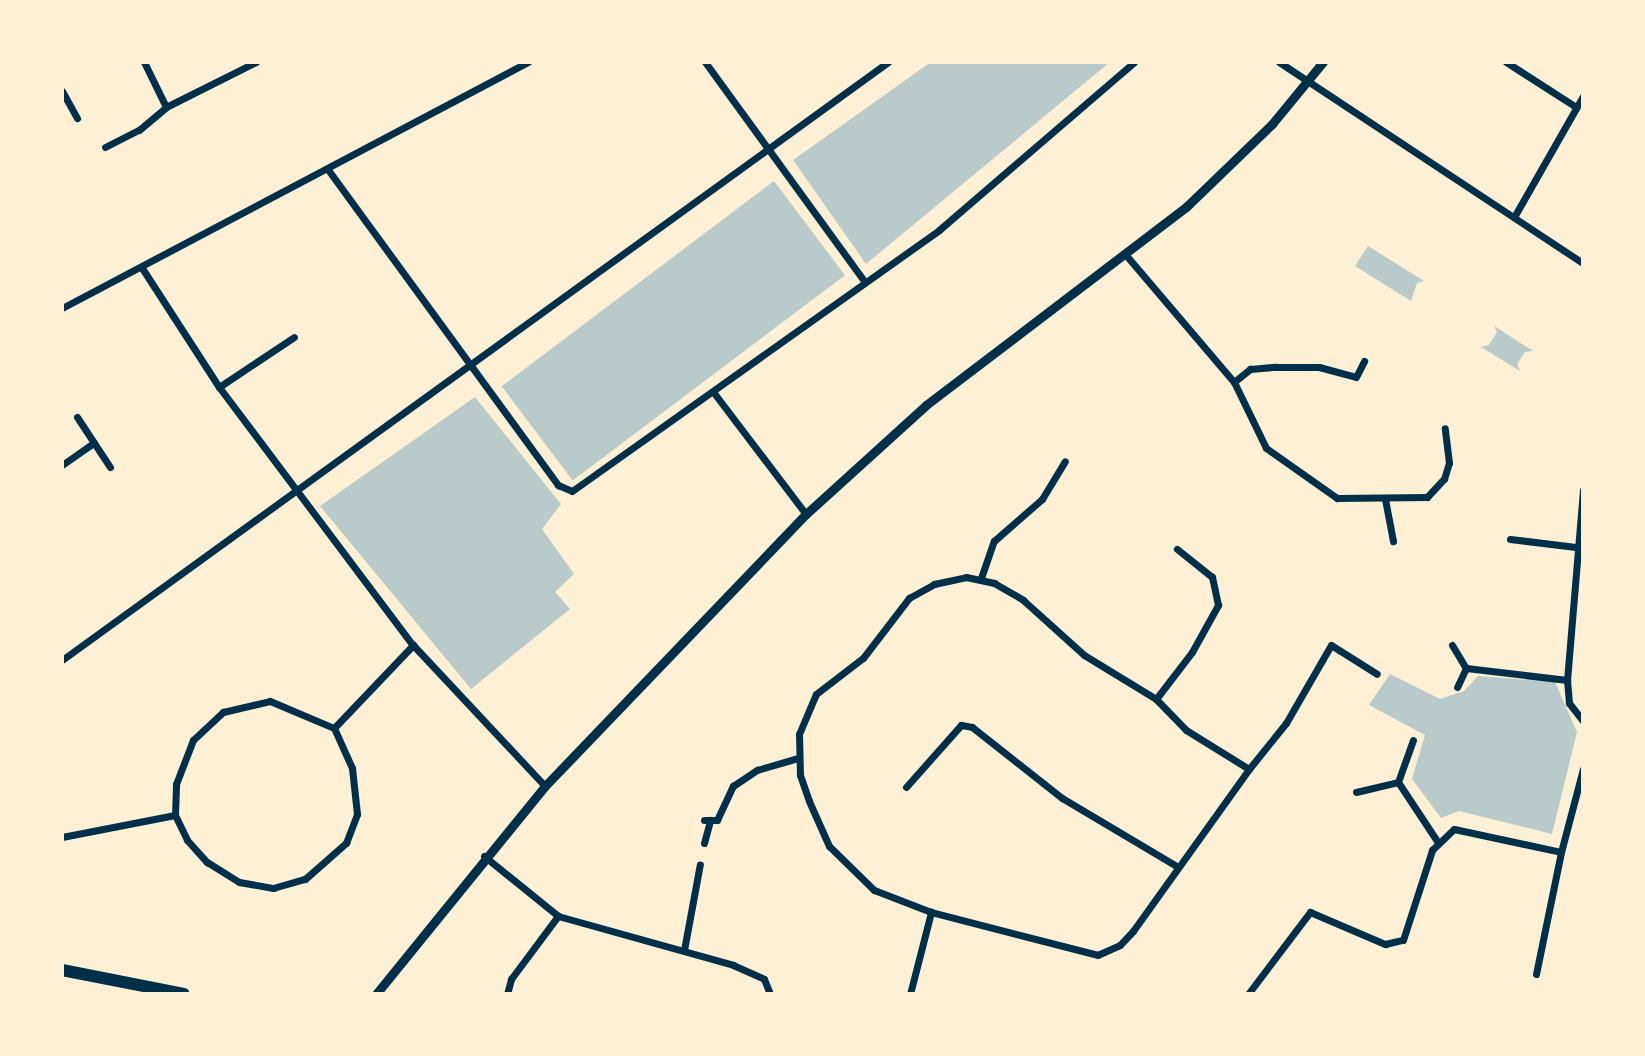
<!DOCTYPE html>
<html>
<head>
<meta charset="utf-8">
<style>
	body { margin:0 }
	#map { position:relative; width:1645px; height:1056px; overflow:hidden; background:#fdf0d5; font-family:"PT Serif",serif }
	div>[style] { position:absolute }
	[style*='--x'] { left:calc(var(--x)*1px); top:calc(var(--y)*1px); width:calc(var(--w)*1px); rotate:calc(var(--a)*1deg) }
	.green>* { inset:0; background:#b9caca; transform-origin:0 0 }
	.minor>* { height:7px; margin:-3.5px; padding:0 3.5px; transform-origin:3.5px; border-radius:3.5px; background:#003049 }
	.tertiary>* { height:9px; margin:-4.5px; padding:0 4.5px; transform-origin:4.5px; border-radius:4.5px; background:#003049 }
	.trunk>* { height:12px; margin:-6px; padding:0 6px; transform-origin:6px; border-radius:6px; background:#003049 }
	span { translate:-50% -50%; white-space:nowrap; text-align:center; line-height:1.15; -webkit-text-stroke:6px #fdf0d5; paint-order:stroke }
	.frame { position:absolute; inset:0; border:64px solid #fdf0d5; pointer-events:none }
</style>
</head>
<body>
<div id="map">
	<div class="green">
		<i style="clip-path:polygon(931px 62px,1110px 62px,866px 264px,793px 160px)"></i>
		<i style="left:774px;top:181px;width:118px;height:341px;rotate:53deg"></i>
		<i style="clip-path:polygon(1368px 246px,1424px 281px,1417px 283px,1411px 301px,1355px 266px)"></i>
		<i style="clip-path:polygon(1494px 326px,1533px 351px,1525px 352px,1517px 364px,1520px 371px,1481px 347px,1489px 345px,1497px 332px)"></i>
		<i style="clip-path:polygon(475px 397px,561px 504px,542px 529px,574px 574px,555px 592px,570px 609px,471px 689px,320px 506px)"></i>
		<i style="clip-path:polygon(1390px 674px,1440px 699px,1464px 691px,1478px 676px,1555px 682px,1577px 732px,1552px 834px,1459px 811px,1441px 818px,1412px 779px,1425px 735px,1369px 705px)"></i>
	</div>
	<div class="minor">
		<i style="--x:144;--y:62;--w:50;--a:63.9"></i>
		<i style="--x:705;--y:62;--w:272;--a:54"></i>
		<i style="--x:1279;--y:62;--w:364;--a:33.5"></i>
		<i style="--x:1506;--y:62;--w:83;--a:32.7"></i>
		<i style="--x:62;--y:91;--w:31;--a:61"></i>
		<i style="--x:105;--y:147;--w:38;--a:-27"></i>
		<i style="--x:139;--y:130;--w:35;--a:-40"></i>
		<i style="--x:166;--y:107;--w:101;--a:-26.6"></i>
		<i style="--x:329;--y:171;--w:389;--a:53.9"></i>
		<i style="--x:558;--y:485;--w:15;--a:23"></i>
		<i style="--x:572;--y:491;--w:450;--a:-35.4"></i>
		<i style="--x:939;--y:230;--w:257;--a:-40.7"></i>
		<i style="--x:1514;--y:217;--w:139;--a:-60.3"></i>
		<i style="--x:1125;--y:254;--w:168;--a:49.6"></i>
		<i style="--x:1234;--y:382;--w:73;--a:64.1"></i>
		<i style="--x:1266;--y:448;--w:87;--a:35.2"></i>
		<i style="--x:1337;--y:498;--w:90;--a:-0.6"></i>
		<i style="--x:1427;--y:497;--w:25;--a:-47"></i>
		<i style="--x:1444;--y:479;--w:17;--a:-73"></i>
		<i style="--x:1449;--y:463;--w:35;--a:-97"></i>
		<i style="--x:142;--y:268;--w:142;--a:57.1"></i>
		<i style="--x:219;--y:387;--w:323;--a:53.1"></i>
		<i style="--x:413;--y:645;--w:193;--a:46.9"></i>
		<i style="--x:62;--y:308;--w:527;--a:-27.83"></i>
		<i style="--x:1234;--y:382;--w:21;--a:-39"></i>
		<i style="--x:1250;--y:369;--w:25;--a:-5"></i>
		<i style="--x:1275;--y:367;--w:44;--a:0"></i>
		<i style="--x:1319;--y:367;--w:38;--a:15"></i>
		<i style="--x:1356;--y:377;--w:18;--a:-63"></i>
		<i style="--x:219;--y:387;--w:90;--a:-33.7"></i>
		<i style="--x:714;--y:393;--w:152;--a:52.8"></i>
		<i style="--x:77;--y:417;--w:60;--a:56.6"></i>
		<i style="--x:62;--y:465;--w:39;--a:-35"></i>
		<i style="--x:1583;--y:490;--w:191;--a:94.8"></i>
		<i style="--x:1567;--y:680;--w:23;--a:85"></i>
		<i style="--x:1569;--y:703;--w:23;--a:52"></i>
		<i style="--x:1385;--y:499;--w:43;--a:79.2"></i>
		<i style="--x:1510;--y:539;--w:66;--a:6.9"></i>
		<i style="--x:966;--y:577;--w:29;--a:12"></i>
		<i style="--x:994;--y:583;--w:34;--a:30"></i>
		<i style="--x:1023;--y:600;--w:82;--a:42"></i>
		<i style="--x:1084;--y:655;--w:84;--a:31.4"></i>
		<i style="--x:1156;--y:699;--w:43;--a:45.9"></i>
		<i style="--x:1186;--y:730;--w:74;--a:31.8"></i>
		<i style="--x:1249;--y:769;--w:199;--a:125.6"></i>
		<i style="--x:1133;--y:931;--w:19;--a:133"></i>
		<i style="--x:1120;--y:945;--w:24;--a:156"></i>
		<i style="--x:1098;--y:955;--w:172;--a:-165.6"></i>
		<i style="--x:931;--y:912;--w:61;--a:-158.9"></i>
		<i style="--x:874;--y:890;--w:63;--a:-135.6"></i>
		<i style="--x:829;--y:846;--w:49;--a:-114"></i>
		<i style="--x:809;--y:801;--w:28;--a:-109"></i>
		<i style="--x:800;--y:775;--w:41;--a:-91.4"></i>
		<i style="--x:799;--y:734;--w:43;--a:-67"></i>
		<i style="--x:816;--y:694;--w:59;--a:-37.5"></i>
		<i style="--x:863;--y:658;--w:76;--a:-52.5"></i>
		<i style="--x:909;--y:598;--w:29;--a:-29"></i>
		<i style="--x:934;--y:584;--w:33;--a:-12"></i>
		<i style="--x:981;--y:578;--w:39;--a:-71"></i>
		<i style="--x:994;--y:541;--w:64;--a:-41.2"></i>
		<i style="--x:1042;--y:499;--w:44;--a:-58.8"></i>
		<i style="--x:1452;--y:645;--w:27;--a:59"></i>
		<i style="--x:1466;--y:668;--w:21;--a:115"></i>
		<i style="--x:62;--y:660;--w:1020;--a:-35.9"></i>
		<i style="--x:1466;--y:668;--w:102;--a:6.8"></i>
		<i style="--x:1156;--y:699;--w:59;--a:-52.5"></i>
		<i style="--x:1192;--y:652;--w:54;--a:-61"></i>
		<i style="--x:1218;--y:605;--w:29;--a:-102"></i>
		<i style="--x:1212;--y:577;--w:45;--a:-141.3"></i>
		<i style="--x:1413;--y:740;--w:45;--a:109.7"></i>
		<i style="--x:1398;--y:782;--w:71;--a:56.5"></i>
		<i style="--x:1249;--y:769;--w:59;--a:-51.2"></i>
		<i style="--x:1286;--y:723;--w:90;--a:-60"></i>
		<i style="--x:1331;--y:645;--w:54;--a:32.2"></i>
		<i style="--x:906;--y:787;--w:83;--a:-48.4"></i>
		<i style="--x:961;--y:725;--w:11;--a:10"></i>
		<i style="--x:972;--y:727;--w:115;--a:38.3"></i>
		<i style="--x:1062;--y:798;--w:135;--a:30.7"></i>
		<i style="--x:1356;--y:792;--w:43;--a:-13.4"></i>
		<i style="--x:175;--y:815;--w:28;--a:64"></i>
		<i style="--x:187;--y:840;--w:30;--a:48"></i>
		<i style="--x:207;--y:862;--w:38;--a:32"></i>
		<i style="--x:239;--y:882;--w:35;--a:10"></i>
		<i style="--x:273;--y:888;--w:33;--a:-16"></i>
		<i style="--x:305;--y:879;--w:55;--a:-41.3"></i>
		<i style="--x:346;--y:843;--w:31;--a:-69"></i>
		<i style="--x:357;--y:814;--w:46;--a:-96.2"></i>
		<i style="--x:352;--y:768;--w:44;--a:-114.2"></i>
		<i style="--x:704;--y:820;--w:13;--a:0"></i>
		<i style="--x:717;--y:820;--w:38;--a:-65"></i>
		<i style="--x:733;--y:786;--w:29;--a:-34"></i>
		<i style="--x:757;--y:770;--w:43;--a:-16.3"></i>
		<i style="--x:62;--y:837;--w:115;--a:-11"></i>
		<i style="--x:175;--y:815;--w:31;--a:-88"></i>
		<i style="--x:176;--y:784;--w:47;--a:-68.9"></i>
		<i style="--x:193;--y:740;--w:41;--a:-43"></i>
		<i style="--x:223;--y:712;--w:48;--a:-13.2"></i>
		<i style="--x:270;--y:701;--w:69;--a:22.9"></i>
		<i style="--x:334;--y:728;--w:115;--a:-46.4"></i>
		<i style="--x:704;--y:843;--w:24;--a:-75"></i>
		<i style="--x:484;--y:856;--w:95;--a:39"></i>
		<i style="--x:558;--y:916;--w:182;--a:15.6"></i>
		<i style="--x:733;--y:965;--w:34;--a:24"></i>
		<i style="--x:764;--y:979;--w:16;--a:68"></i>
		<i style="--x:684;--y:950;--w:87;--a:-79.5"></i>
		<i style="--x:1536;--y:974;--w:125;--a:-78.4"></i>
		<i style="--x:507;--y:994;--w:16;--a:-75"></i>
		<i style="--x:511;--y:979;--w:79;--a:-53.3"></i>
		<i style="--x:910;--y:994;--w:85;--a:-75.6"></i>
		<i style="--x:1248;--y:994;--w:103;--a:-52.9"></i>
		<i style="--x:1310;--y:912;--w:82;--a:23.1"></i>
		<i style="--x:1385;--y:944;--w:18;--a:-13"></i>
		<i style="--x:1403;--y:940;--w:95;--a:-72.1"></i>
		<i style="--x:1432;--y:850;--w:30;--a:-44"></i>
		<i style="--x:1454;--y:829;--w:109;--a:12.1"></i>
		<i style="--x:1561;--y:852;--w:86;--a:-75.2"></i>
	</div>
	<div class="tertiary">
		<i style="--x:376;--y:994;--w:268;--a:-50.9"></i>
		<i style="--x:545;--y:786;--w:377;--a:-46.2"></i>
		<i style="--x:806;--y:514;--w:162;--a:-42.2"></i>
		<i style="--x:926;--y:405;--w:327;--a:-37.3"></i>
		<i style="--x:1186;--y:207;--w:120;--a:-44"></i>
		<i style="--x:1272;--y:124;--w:80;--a:-50.6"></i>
	</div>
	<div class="trunk">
		<i style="--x:62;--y:970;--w:124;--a:11.1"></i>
	</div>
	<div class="frame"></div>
</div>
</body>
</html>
